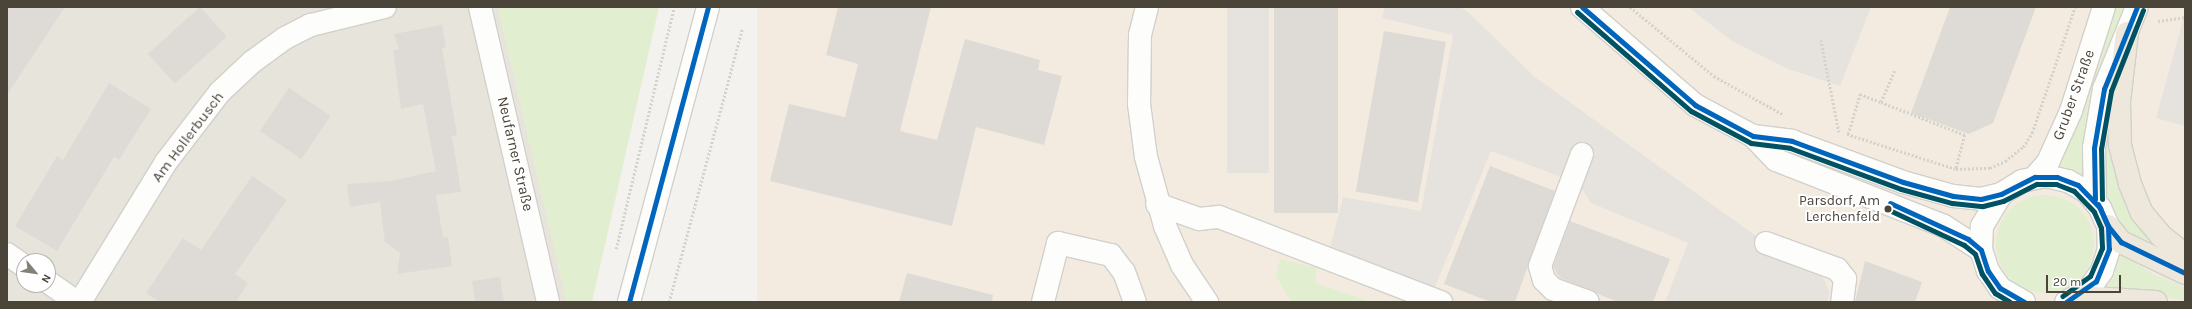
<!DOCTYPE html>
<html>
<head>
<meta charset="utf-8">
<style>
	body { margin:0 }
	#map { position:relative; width:2192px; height:309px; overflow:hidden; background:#f4f2ee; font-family:Karla,sans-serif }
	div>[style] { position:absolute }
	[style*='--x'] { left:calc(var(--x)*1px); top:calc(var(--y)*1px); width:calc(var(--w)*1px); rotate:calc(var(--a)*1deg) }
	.residential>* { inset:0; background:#e7e4dc }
	.commercial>* { inset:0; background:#f3ebdf; transform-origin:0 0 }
	.green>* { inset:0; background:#e1eecf }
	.round { border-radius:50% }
	.parking>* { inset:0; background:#e6e3df; transform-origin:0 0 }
	.building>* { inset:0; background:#dedbd6; transform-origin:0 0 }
	.path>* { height:2.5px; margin-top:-1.25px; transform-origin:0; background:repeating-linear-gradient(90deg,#d3d2cc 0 2px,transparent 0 4px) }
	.roads { filter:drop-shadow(1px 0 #d2d0cb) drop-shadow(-1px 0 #d2d0cb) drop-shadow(0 1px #d2d0cb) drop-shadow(0 -1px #d2d0cb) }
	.minor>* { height:22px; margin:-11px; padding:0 11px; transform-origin:11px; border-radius:11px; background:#fdfdfc }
	.highway>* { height:22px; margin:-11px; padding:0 11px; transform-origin:11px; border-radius:11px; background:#ede8db }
	.bus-1>* { height:5px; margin:-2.5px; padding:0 2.5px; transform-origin:2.5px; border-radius:2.5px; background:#0065bd }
	.bus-2>* { height:5px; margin:-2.5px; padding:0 2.5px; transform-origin:2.5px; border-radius:2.5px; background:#005262 }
	.dots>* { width:11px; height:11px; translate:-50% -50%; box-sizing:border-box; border:2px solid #fff; border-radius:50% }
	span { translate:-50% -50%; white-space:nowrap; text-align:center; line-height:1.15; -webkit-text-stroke:4px #fff; paint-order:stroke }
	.bus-label { font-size:14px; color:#4b4439 }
	.right { translate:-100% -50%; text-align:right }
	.street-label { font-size:15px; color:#4b4439 }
	.frame { position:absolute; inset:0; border:8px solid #4b4439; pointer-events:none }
	.north { position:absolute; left:16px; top:253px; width:40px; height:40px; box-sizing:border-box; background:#fff; border:1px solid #b7b4b0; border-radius:50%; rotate:119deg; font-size:11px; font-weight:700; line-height:16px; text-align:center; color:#4b4439 }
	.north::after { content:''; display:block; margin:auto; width:14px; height:18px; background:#868178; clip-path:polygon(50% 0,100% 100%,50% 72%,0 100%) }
	.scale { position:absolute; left:2046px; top:275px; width:75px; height:18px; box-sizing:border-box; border:2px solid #4b4439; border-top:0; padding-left:5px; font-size:12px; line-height:14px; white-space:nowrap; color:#4b4439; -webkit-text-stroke:3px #fff; paint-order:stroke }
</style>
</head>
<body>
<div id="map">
	<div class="residential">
		<i style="clip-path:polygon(evenodd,7px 7px,498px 7px,567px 302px,7px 302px,7px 7px,24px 261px,48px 261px,48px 285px,24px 285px,24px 261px)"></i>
	</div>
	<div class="commercial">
		<i style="left:757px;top:7px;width:1428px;height:306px"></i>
	</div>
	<div class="green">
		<i style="clip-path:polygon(498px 7px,659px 7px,592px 302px,567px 302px)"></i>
		<i style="clip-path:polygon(2114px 7px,2123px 7px,2095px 89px,2084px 138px,2084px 178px,2056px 169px)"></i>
		<i style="clip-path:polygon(2110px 123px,2114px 165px,2124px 200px,2150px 243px,2147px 245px,2119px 223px,2104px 191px,2104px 125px)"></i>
		<i class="round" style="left:1996px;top:195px;width:98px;height:98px"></i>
		<i style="clip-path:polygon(2119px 251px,2154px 275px,2185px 287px,2185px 301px,2144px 291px,2104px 290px,2113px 279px)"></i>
		<i style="clip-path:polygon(1280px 259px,1317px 268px,1315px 283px,1371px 302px,1291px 302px,1276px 276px)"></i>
	</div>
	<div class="parking">
		<i style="left:1227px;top:7px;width:42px;height:166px"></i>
		<i style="clip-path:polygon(1385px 7px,1460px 7px,1468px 12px,1536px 78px,1759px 238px,1755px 250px,1822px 275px,1830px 293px,1827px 302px,1665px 302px,1688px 243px,1591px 203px,1578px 183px,1491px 151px,1435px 287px,1329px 252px,1343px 197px,1421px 211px,1453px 35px,1382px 18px)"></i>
		<i style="clip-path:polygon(1688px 7px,1871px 7px,1840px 86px,1788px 69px,1732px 41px)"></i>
		<i style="clip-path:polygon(2185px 13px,2185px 126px,2156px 118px)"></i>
	</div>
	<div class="building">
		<i style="clip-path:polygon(7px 7px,65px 7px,7px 95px)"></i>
		<i style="left:200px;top:7px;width:40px;height:70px;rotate:48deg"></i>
		<i style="clip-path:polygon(838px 7px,931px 7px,900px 131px,937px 140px,965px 39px,1040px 60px,1038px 70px,1062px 76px,1044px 145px,976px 127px,952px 226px,770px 181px,789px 104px,845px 117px,858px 64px,826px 55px)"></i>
		<i style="left:1274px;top:7px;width:64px;height:206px"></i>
		<i style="clip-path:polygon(1950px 7px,2036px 7px,1993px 123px,1969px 134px,1911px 113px)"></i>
		<i style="clip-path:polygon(442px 25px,446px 47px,442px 48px,457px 135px,452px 136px,461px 192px,436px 195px,443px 238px,448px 237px,452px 266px,397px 274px,400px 253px,385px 242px,380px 202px,350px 207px,347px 184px,391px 181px,436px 171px,423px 104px,401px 109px,393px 50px,399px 49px,394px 34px)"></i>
		<i style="left:1384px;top:31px;width:63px;height:163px;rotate:10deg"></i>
		<i style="clip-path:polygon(109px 83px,151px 109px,119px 160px,114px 157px,57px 251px,15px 226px,57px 156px,63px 160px)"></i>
		<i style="left:289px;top:88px;width:50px;height:52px;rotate:34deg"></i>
		<i style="clip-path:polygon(1490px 166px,1555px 191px,1515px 302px,1491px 302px,1444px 284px)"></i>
		<i style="clip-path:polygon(252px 176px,287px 200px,235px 274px,248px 283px,236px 302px,159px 302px,146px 293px,183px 238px,201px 250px)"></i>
		<i style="clip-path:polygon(1570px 221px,1670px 259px,1653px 302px,1618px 302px,1560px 278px,1553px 267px)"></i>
		<i style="clip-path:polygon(1865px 261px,1922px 282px,1915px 302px,1855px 302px)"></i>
		<i style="clip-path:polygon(907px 273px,993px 295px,992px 302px,899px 302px)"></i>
		<i style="clip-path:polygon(500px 277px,504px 302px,475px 302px,472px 281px)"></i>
	</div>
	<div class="path">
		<i style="--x:1630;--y:7;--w:109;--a:39.4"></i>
		<i style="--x:1714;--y:76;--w:80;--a:29.1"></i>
		<i style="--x:2158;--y:21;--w:27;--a:-8"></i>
		<i style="--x:1821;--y:40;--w:94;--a:78.9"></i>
		<i style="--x:1881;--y:102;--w:90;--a:21.4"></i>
		<i style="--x:1965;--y:135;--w:35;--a:105"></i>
		<i style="--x:1847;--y:134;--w:114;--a:17.8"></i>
		<i style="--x:1956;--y:169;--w:34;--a:-2"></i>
		<i style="--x:1990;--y:168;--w:17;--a:-25"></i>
		<i style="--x:2005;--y:161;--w:23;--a:-38"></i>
		<i style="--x:2023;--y:147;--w:17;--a:-57"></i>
		<i style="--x:2032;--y:133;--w:133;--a:-71.2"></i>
		<i style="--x:1848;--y:134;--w:42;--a:-73.3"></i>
		<i style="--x:1860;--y:94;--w:22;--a:21"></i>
		<i style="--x:1881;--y:102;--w:34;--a:-67"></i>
		<i style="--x:616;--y:249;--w:249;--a:-76.5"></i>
		<i style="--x:669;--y:302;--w:283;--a:-75"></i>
	</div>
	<div class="roads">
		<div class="minor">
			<i style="--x:480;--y:7;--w:303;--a:77"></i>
			<i style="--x:1147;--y:7;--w:29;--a:104"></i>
			<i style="--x:1140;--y:35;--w:69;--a:90.8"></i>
			<i style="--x:1139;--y:104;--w:53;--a:82.5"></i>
			<i style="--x:1146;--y:157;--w:72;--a:74.6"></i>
			<i style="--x:1165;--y:226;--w:43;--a:66.4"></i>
			<i style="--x:1182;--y:265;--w:45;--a:56"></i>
			<i style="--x:1582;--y:7;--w:150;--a:40.9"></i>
			<i style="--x:1695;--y:105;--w:66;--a:28.1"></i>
			<i style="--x:1753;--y:136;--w:33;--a:46"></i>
			<i style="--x:1776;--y:160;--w:180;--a:21.4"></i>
			<i style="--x:1944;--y:226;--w:44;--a:33"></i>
			<i style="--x:1753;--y:136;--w:39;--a:7"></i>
			<i style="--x:1792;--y:141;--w:118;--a:20.3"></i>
			<i style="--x:1903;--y:182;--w:52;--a:15.6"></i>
			<i style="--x:1953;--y:196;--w:28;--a:6"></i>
			<i style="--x:1981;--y:199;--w:21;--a:-14"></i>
			<i style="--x:1582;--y:154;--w:120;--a:110.6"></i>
			<i style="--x:1540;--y:266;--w:15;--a:74"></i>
			<i style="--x:1544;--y:280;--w:13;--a:45"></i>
			<i style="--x:1553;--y:289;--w:37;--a:20"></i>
			<i style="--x:2035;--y:177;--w:20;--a:-49"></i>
			<i style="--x:2048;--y:162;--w:56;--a:-65.7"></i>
			<i style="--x:2071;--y:111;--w:109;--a:-72.4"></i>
			<i style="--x:2095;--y:199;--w:51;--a:-91.1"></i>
			<i style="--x:2094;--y:148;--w:60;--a:-80.4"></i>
			<i style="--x:2104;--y:89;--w:88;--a:-68.1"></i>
			<i style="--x:1157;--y:204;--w:45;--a:19.7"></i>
			<i style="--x:1199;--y:219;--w:20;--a:-6"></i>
			<i style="--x:1219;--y:217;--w:238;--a:21"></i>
			<i style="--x:1766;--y:243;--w:76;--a:20.1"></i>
			<i style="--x:1837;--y:269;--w:13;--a:51"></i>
			<i style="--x:1845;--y:279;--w:23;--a:97"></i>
			<i style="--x:7;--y:254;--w:21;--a:35"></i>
			<i style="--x:48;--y:282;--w:35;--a:35"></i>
			<i style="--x:80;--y:302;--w:164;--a:-58.4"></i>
			<i style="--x:166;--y:162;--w:88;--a:-52.4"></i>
			<i style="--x:220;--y:92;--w:44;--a:-43.2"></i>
			<i style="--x:252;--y:62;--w:41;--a:-36"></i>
			<i style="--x:285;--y:38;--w:29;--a:-27"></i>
			<i style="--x:311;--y:25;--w:76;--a:-13.7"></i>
			<i style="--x:629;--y:302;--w:305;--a:-75"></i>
			<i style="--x:1043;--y:302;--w:61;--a:-75.7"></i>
			<i style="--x:1058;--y:243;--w:54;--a:12.8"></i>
			<i style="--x:1111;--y:255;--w:21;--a:53"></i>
			<i style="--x:1124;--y:272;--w:32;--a:70"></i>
			<i style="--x:2024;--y:302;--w:28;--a:-150"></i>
			<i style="--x:2000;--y:288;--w:21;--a:-125"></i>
			<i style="--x:1988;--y:271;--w:22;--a:-108"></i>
			<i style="--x:1981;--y:250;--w:24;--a:-88"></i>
			<i style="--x:1982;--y:226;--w:37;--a:-59"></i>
			<i style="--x:2001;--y:194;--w:25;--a:-32"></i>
			<i style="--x:2022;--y:181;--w:25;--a:-12"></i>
			<i style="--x:2046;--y:176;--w:23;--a:13"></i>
			<i style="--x:2068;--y:181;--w:22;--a:30"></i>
			<i style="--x:2087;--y:192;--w:21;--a:51"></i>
			<i style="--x:2100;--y:208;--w:20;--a:66"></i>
			<i style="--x:2108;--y:226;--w:23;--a:88"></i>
			<i style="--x:2109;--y:249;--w:23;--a:108"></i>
			<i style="--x:2102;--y:271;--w:24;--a:126"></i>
			<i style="--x:2088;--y:290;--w:25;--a:151"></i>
		</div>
		<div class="highway">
			<i style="--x:2127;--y:33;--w:69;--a:96.6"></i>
			<i style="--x:2119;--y:102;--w:43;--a:88.7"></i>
			<i style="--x:2120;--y:145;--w:40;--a:75.6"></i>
			<i style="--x:2130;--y:184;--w:31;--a:68"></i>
			<i style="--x:2142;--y:213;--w:30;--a:50"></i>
			<i style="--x:2161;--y:236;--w:31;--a:38"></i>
			<i style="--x:2108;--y:226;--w:21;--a:51"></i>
			<i style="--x:2121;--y:242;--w:71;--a:25.8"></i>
			<i style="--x:2078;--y:297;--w:78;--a:3.7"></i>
		</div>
	</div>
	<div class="bus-1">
		<i style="--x:1582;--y:7;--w:150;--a:40.9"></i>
		<i style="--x:1695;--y:105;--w:66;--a:28.1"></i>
		<i style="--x:1753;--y:136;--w:39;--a:7"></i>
		<i style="--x:1792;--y:141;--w:118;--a:20.3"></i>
		<i style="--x:1903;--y:182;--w:52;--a:15.6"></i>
		<i style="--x:1953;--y:196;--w:28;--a:6"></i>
		<i style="--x:1981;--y:199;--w:21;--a:-14"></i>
		<i style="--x:2001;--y:194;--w:38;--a:-27"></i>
		<i style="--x:2035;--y:177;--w:22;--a:0"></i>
		<i style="--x:2057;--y:177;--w:22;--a:21"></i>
		<i style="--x:2078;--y:185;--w:32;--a:46"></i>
		<i style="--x:2100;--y:208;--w:20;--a:66"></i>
		<i style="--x:2108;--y:226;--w:23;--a:88"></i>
		<i style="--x:2109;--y:249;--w:35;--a:112"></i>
		<i style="--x:2096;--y:281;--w:37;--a:145"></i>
		<i style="--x:2095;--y:199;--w:51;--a:-91.1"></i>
		<i style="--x:2094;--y:148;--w:60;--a:-80.4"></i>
		<i style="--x:2104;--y:89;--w:88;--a:-68.1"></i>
		<i style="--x:1890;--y:203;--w:86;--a:24.8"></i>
		<i style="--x:1968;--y:239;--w:17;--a:40"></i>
		<i style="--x:1981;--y:250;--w:22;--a:72"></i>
		<i style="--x:1988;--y:271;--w:21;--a:55"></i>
		<i style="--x:2000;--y:288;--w:28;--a:30"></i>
		<i style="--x:2098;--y:204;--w:24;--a:66"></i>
		<i style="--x:2108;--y:226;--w:21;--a:51"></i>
		<i style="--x:2121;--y:242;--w:71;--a:25.8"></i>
		<i style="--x:629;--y:302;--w:305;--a:-75"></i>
	</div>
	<div class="bus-2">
		<i style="--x:1577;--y:12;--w:151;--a:41"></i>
		<i style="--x:1691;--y:111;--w:68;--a:28.1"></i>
		<i style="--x:1751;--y:143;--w:39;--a:7"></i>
		<i style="--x:1790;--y:148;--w:118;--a:20.3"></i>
		<i style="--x:1901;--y:189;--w:53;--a:15.4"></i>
		<i style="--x:1952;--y:203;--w:31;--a:6"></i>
		<i style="--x:1983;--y:206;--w:21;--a:-14"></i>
		<i style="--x:2003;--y:201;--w:38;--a:-27"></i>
		<i style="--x:2037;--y:184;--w:19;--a:0"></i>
		<i style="--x:2056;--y:184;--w:19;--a:21"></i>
		<i style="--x:2074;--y:191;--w:29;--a:46"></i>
		<i style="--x:2094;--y:212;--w:17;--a:66"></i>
		<i style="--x:2101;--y:228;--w:20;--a:87"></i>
		<i style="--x:2102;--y:248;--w:30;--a:113"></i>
		<i style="--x:2090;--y:276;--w:34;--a:144"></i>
		<i style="--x:2102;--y:199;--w:50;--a:-91.1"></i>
		<i style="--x:2101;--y:149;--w:59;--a:-80.2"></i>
		<i style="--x:2111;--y:91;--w:87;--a:-68.4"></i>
		<i style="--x:1887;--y:209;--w:85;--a:25.1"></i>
		<i style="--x:1964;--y:245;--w:14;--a:39"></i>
		<i style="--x:1975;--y:254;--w:21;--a:71"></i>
		<i style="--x:1982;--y:274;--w:23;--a:56"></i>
		<i style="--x:1995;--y:293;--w:17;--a:31"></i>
	</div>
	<div class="dots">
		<i style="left:1888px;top:209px;background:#4b4439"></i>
	</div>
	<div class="bus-label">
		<span class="right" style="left:1880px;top:209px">Parsdorf, Am<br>Lerchenfeld</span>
	</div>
	<div class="street-label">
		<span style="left:2074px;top:95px;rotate:-70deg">Gruber Straße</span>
		<span style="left:188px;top:137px;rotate:-53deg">Am Hollerbusch</span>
		<span style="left:515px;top:154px;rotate:77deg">Neufarner Straße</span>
	</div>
	<div class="frame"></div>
	<div class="north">N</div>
	<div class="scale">20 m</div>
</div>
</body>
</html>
